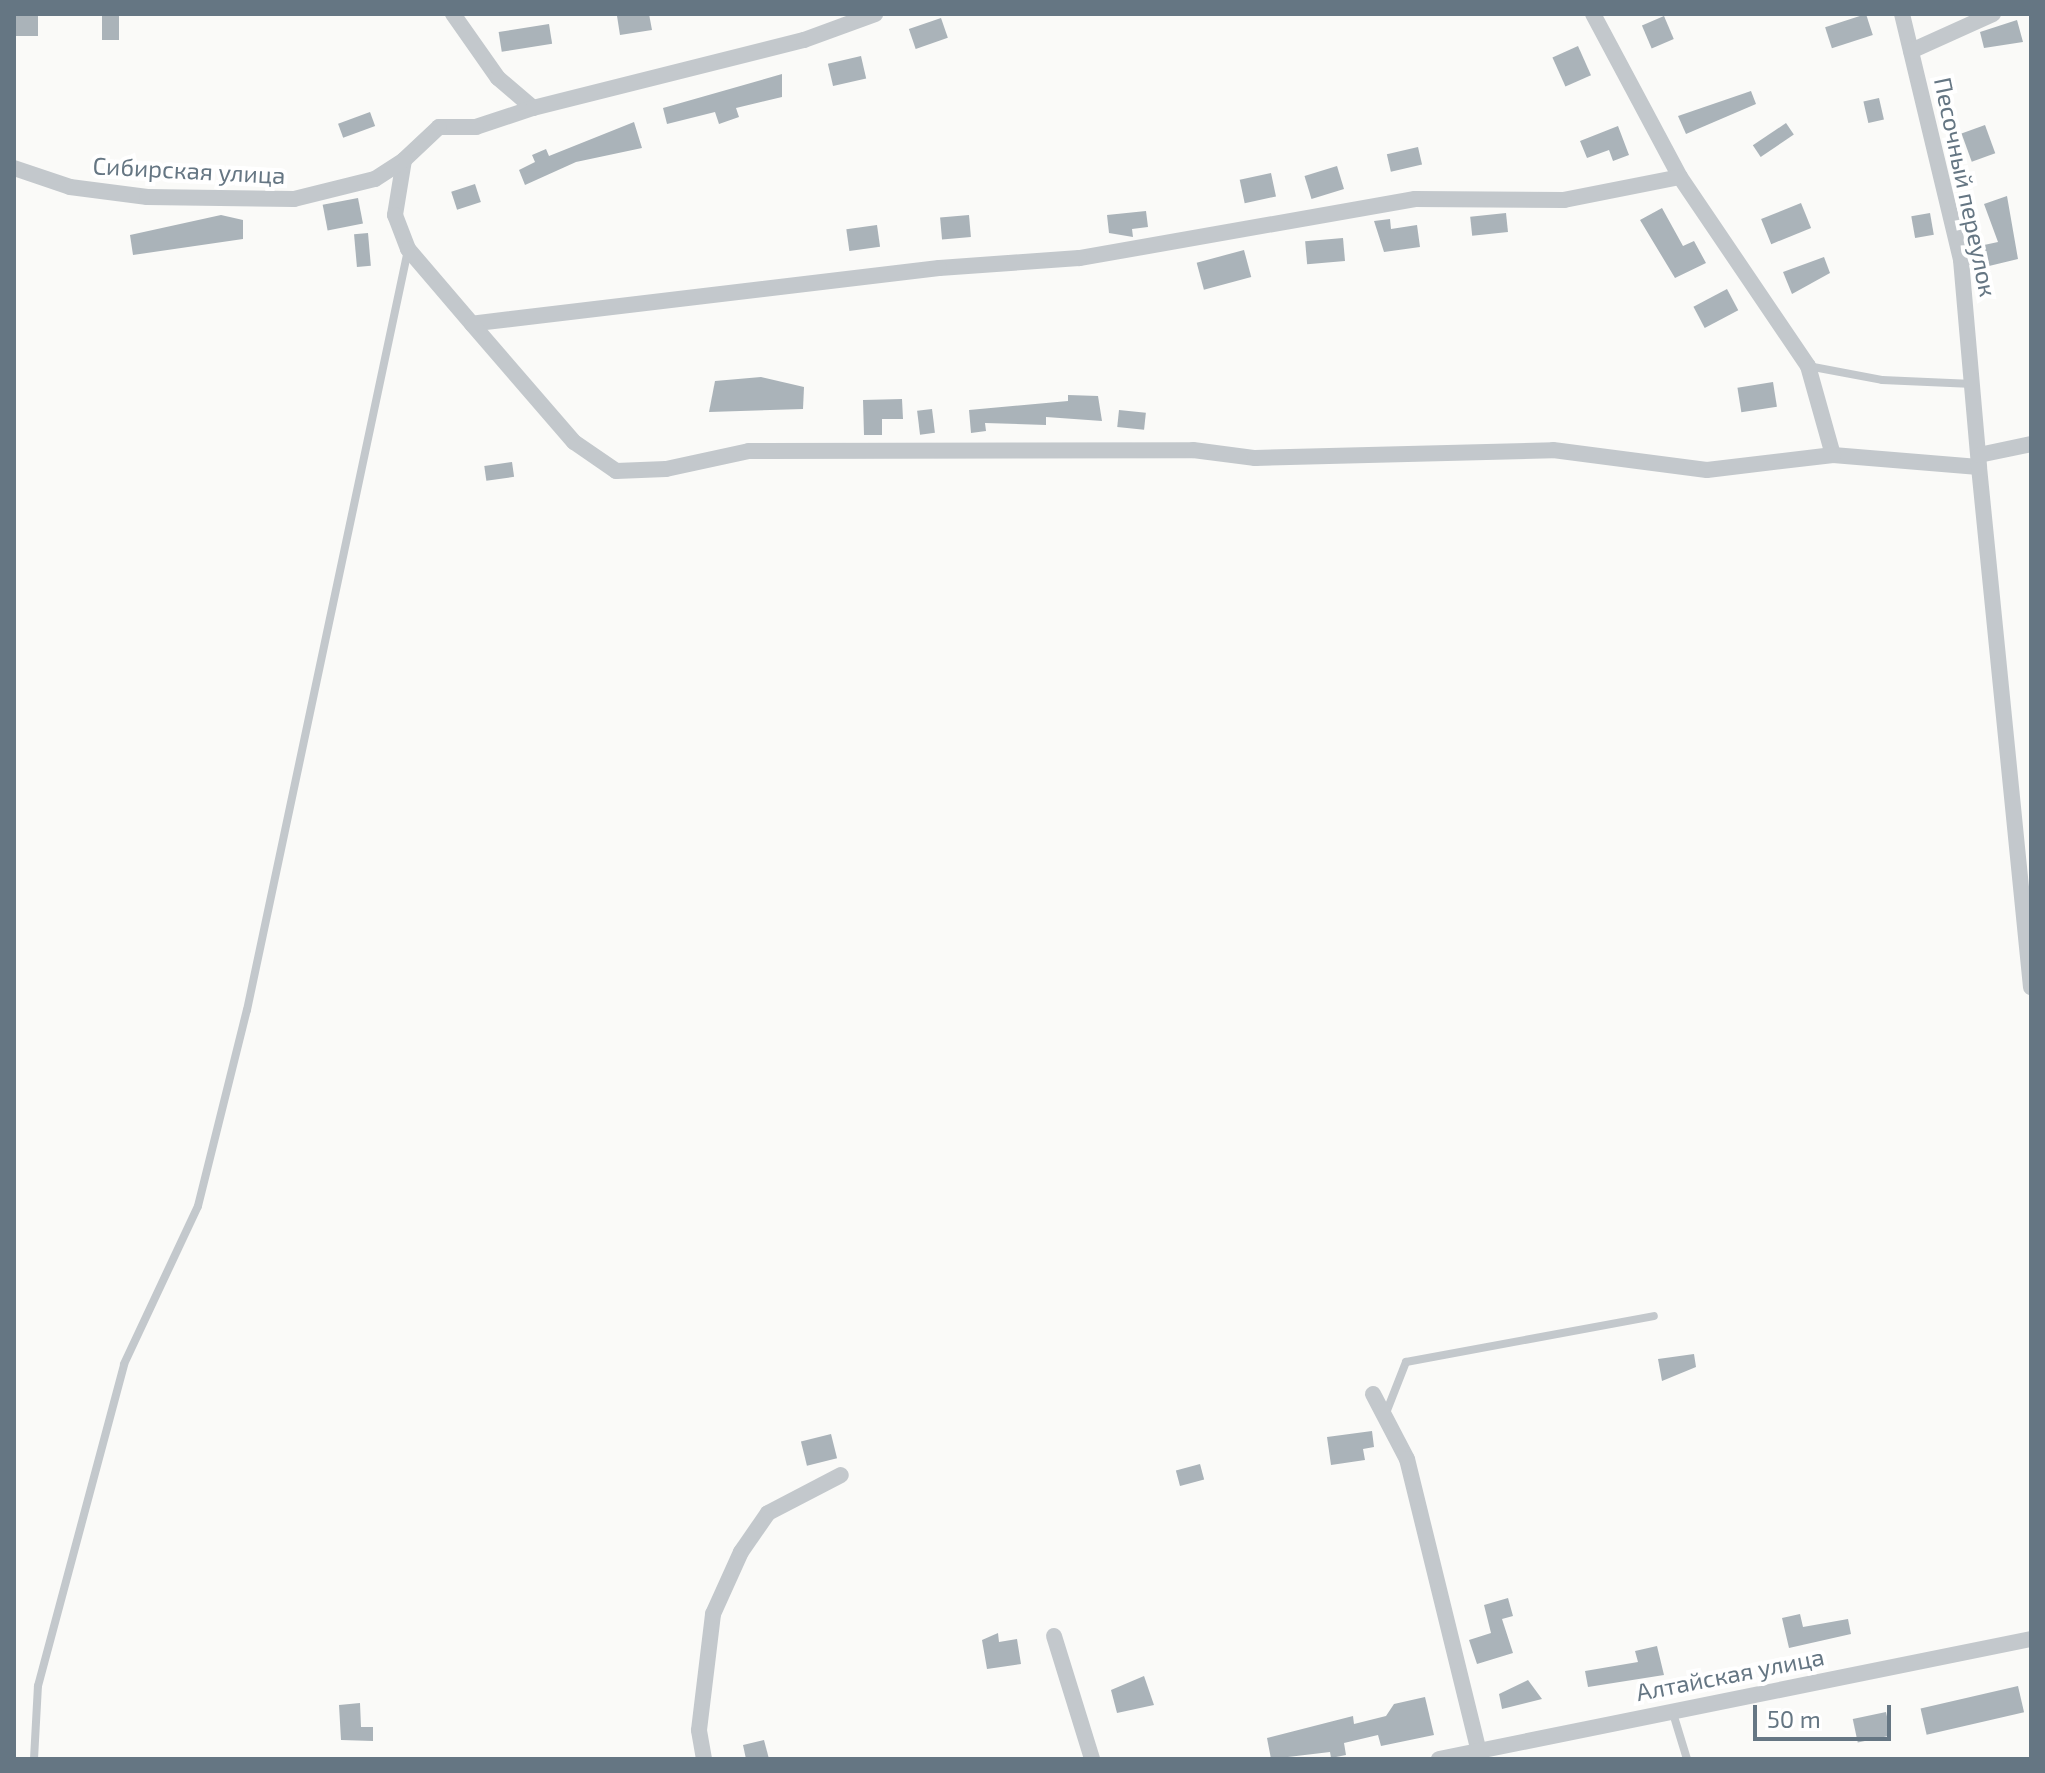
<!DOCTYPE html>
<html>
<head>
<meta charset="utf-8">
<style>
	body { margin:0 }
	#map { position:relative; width:2045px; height:1773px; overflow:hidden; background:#fafaf8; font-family:"Exo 2",sans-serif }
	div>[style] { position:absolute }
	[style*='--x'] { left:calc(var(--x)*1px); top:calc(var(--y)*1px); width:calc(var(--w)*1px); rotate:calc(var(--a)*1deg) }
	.building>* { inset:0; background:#aab3b9; transform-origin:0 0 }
	.service>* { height:8px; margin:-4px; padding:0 4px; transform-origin:4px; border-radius:4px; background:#c3c8cc }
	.minor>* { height:16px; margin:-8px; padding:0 8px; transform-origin:8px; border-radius:8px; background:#c3c8cc }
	span { translate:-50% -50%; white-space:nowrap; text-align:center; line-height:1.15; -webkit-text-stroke:8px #fff; paint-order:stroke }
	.street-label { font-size:24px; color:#657683 }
	.frame { position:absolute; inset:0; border:16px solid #657683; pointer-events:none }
	.scale { position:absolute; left:1753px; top:1705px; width:138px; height:36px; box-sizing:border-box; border:4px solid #657683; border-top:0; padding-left:10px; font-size:24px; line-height:28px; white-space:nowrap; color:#657683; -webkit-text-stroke:6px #fff; paint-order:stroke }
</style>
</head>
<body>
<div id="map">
	<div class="building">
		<i style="left:14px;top:14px;width:24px;height:22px"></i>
		<i style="left:102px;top:14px;width:17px;height:26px"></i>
		<i style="clip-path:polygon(649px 14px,652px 30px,620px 35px,617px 16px)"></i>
		<i style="left:1866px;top:14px;width:22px;height:43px;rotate:72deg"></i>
		<i style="left:1664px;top:16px;width:25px;height:24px;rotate:67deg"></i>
		<i style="left:941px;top:18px;width:21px;height:34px;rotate:71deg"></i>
		<i style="clip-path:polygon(2017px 20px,2023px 42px,1984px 48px,1980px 32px)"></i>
		<i style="left:549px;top:24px;width:20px;height:51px;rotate:81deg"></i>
		<i style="left:1578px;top:46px;width:32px;height:28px;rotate:66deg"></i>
		<i style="left:861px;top:56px;width:23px;height:34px;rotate:77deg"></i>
		<i style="clip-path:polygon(782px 74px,782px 97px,736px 108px,739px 117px,719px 124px,715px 112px,667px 124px,663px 108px)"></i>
		<i style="clip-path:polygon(1751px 91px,1756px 104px,1686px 134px,1678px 116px)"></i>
		<i style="left:1879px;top:98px;width:22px;height:16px;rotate:77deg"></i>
		<i style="left:370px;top:112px;width:15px;height:34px;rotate:70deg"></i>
		<i style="clip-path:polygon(634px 122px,642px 148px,576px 162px,525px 185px,519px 170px,535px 162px,532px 155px,546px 149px,549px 156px)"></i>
		<i style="left:1786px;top:123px;width:14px;height:40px;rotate:56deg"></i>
		<i style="left:1985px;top:125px;width:30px;height:25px;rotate:70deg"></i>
		<i style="clip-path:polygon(1618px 126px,1629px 155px,1613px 161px,1609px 150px,1587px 158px,1580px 141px)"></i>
		<i style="left:1418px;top:147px;width:18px;height:32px;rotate:77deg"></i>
		<i style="left:1337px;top:166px;width:24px;height:34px;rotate:73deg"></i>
		<i style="left:1271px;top:173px;width:24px;height:32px;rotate:78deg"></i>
		<i style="left:475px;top:184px;width:19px;height:25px;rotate:72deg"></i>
		<i style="clip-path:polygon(2007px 196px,2018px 259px,1989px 266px,1984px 245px,1998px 242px,1984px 204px)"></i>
		<i style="left:358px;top:198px;width:26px;height:36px;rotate:79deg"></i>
		<i style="left:1801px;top:203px;width:27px;height:43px;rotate:68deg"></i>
		<i style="clip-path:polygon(1662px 208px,1683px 246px,1694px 241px,1706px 263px,1675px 278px,1640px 220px)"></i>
		<i style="clip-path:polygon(1146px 211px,1148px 227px,1132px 229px,1133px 237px,1109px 233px,1107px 215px)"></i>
		<i style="left:1506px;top:213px;width:19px;height:36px;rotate:84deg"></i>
		<i style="left:1930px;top:213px;width:22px;height:19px;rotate:80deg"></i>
		<i style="clip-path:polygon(221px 215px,243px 220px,243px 239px,133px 255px,130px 235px)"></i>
		<i style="left:969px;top:215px;width:22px;height:29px;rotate:85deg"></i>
		<i style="clip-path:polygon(1390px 219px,1391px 229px,1417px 225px,1420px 247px,1384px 252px,1374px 221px)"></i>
		<i style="left:877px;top:225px;width:22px;height:31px;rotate:82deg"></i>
		<i style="left:368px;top:233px;width:33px;height:14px;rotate:85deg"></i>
		<i style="left:1343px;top:238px;width:23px;height:38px;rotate:85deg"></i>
		<i style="left:1244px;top:250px;width:28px;height:49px;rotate:75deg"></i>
		<i style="clip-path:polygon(1824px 257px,1830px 273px,1792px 294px,1783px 272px)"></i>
		<i style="left:1727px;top:289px;width:24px;height:38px;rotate:62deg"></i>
		<i style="clip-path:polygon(761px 377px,804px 387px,803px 409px,709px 412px,715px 381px)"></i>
		<i style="left:1773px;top:382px;width:25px;height:36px;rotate:81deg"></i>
		<i style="clip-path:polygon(1068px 395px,1098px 396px,1102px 421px,1046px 417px,1046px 425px,985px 423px,986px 431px,971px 433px,969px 410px,1068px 401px)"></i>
		<i style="clip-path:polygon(902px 399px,903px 419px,882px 419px,882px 435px,864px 435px,863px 400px)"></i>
		<i style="left:932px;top:409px;width:24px;height:15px;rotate:83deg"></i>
		<i style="left:1119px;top:410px;width:27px;height:17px;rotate:6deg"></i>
		<i style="left:512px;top:462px;width:15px;height:28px;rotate:82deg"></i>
		<i style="clip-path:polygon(1694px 1354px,1696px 1367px,1662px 1381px,1658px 1359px)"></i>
		<i style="clip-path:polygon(1372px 1431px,1374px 1447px,1363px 1449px,1365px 1460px,1331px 1465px,1327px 1437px)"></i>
		<i style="left:831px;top:1434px;width:25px;height:31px;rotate:76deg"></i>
		<i style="left:1200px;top:1464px;width:16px;height:25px;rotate:75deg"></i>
		<i style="clip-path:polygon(1508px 1598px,1513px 1616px,1502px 1619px,1513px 1653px,1477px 1664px,1469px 1640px,1491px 1633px,1484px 1605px)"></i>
		<i style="clip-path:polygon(1800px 1614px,1803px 1627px,1848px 1619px,1851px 1634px,1789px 1648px,1782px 1618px)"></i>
		<i style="clip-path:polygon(998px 1633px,999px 1642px,1017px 1639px,1021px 1664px,987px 1669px,982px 1640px)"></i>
		<i style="clip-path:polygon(1657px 1646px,1664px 1675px,1588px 1687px,1585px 1671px,1638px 1662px,1635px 1651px)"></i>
		<i style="clip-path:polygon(1144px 1676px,1154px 1705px,1117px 1713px,1111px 1690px)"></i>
		<i style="clip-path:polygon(1528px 1680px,1542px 1699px,1502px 1709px,1499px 1694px)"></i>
		<i style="left:2018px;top:1686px;width:27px;height:100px;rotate:77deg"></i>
		<i style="clip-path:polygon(1425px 1697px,1434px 1735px,1381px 1746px,1378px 1735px,1344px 1743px,1346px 1755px,1331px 1758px,1330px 1752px,1271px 1759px,1267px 1738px,1353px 1716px,1354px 1724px,1386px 1716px,1394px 1704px)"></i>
		<i style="clip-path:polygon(360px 1703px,361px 1727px,373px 1727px,373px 1741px,341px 1740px,339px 1705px)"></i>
		<i style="left:1886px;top:1712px;width:24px;height:34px;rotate:78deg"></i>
		<i style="clip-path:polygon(764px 1740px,769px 1759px,746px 1759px,743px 1745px)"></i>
	</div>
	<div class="service">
		<i style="--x:1808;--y:366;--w:75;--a:10.7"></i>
		<i style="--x:1882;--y:380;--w:91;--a:2.5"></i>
		<i style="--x:1386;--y:1413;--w:55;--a:-68.6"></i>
		<i style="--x:1406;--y:1362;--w:252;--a:-10.5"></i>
		<i style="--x:1672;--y:1710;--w:51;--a:73"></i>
		<i style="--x:34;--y:1759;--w:73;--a:-86.9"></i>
		<i style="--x:38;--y:1686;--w:333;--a:-75"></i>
		<i style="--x:124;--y:1364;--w:174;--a:-64.9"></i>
		<i style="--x:198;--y:1206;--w:202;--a:-76"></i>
		<i style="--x:247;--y:1010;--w:777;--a:-78.04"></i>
	</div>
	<div class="minor">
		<i style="--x:453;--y:14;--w:78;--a:54.9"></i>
		<i style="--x:498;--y:78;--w:46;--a:40.6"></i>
		<i style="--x:533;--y:108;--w:60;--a:161.6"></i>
		<i style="--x:476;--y:127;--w:37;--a:180"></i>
		<i style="--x:439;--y:127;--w:48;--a:136.7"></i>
		<i style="--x:404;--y:160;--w:56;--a:99.3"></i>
		<i style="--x:395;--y:215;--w:36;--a:69"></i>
		<i style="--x:408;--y:249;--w:99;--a:49.5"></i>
		<i style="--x:1593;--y:14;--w:185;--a:61.9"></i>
		<i style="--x:1680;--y:177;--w:228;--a:55.9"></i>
		<i style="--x:1808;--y:366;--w:92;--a:74.3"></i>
		<i style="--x:1833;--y:455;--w:146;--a:4.7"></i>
		<i style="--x:1979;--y:467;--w:523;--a:84.29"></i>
		<i style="--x:1902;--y:14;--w:253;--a:76.5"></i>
		<i style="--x:1961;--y:260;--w:208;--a:85"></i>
		<i style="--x:1911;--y:51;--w:90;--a:-24.3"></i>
		<i style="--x:533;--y:108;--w:279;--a:-14.1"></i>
		<i style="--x:804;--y:40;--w:76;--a:-20.1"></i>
		<i style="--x:14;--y:168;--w:59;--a:18.7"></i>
		<i style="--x:70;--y:187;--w:78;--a:7.4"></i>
		<i style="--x:147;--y:197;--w:147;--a:0.8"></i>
		<i style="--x:294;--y:199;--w:83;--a:-13.9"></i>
		<i style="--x:375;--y:179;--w:35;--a:-33"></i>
		<i style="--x:1680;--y:177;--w:118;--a:168.8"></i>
		<i style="--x:1564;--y:200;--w:149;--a:-179.6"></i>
		<i style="--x:1415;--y:199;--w:341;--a:170"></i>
		<i style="--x:1079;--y:258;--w:140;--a:175.9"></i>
		<i style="--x:939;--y:268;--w:470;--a:173.2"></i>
		<i style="--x:472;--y:324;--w:156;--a:49.2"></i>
		<i style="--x:574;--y:442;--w:51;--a:34.6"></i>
		<i style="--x:616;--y:471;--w:50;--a:-2.3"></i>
		<i style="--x:666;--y:469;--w:85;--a:-12.2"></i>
		<i style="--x:749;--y:451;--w:444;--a:-0.1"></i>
		<i style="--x:1193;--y:450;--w:63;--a:7.4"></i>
		<i style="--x:1255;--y:458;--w:298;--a:-1.5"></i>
		<i style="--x:1553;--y:450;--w:155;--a:7.4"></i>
		<i style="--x:1707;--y:470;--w:127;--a:-6.8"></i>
		<i style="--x:1979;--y:455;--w:53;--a:-11.9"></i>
		<i style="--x:1373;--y:1394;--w:73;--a:62.4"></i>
		<i style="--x:1407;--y:1459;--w:307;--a:76.2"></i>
		<i style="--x:1054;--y:1636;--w:129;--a:72.8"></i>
		<i style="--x:704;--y:1759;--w:29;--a:-100"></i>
		<i style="--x:699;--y:1730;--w:117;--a:-83.1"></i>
		<i style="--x:713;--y:1614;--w:68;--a:-65.7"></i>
		<i style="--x:741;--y:1552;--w:47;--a:-55.3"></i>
		<i style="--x:768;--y:1513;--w:82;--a:-27.5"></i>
		<i style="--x:1439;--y:1759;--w:604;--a:-11.46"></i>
	</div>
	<div class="street-label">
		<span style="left:189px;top:170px;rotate:3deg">Сибирская улица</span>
		<span style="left:1966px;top:187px;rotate:78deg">Песочный переулок</span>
		<span style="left:1730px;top:1674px;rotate:-11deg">Алтайская улица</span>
	</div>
	<div class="frame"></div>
	<div class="scale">50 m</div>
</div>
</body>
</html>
